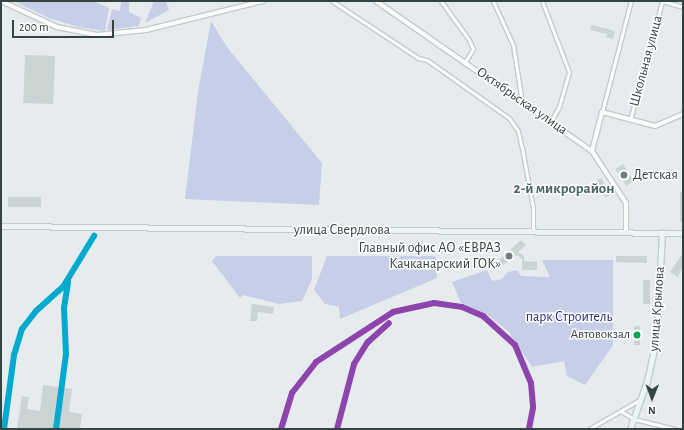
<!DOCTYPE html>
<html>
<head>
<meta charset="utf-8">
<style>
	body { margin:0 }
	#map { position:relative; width:684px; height:430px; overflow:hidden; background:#e6eced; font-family:"Alegreya Sans",sans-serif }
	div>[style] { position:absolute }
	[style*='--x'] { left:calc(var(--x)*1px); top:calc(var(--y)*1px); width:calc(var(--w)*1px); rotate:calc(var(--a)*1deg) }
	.green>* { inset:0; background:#c7cee8 }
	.building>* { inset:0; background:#ccd3d3; transform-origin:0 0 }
	.roads { filter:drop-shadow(1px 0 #c4cacb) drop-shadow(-1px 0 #c4cacb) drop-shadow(0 1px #c4cacb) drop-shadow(0 -1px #c4cacb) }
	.minor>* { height:3px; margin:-1.5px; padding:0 1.5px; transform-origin:1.5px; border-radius:1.5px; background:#fbfcfc }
	.tertiary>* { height:4px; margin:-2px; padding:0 2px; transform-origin:2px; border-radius:2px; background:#fbfcfc }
	.secondary>* { height:4.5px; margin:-2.25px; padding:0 2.25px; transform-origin:2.25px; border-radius:2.25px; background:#edf4f5 }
	.rail-1>* { height:6px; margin:-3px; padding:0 3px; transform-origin:3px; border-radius:3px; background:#8e44ad }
	.rail-2>* { height:6px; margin:-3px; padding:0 3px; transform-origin:3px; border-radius:3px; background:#00a9ce }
	.dots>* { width:11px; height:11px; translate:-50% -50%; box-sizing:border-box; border:2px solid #fff; border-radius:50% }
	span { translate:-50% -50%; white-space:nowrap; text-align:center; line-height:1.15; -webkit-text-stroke:3px #fff; paint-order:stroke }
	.bus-label { font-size:13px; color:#344242 }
	.right { translate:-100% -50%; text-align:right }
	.street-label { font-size:14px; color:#344242 }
	.poi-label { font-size:14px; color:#344242 }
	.left { translate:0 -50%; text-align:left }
	.park-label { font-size:14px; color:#2c2b70 }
	.neighbourhood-label { font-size:15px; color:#4b6464; font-weight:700 }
	.frame { position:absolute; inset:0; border:2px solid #344242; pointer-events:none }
	.north { position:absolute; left:632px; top:378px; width:40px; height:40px; -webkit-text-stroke:3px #fff; paint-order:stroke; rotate:181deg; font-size:11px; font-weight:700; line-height:16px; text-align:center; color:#344242 }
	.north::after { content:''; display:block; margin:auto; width:14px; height:18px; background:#344242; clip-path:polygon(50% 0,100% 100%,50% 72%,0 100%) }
	.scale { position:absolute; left:12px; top:20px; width:102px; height:18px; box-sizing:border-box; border:2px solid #344242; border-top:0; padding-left:5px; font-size:12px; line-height:14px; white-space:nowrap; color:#344242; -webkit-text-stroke:3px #fff; paint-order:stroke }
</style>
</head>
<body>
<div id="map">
	<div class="green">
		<i style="clip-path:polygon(13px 1px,93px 1px,109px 8px,105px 31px,79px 27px,49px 18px)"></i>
		<i style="clip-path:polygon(121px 1px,129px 1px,129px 12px,141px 18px,139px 26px,107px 30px,112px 9px,120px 11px)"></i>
		<i style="clip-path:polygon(154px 1px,166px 1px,169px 10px,145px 23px)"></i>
		<i style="clip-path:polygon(211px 21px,227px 47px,322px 163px,319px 205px,185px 199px,198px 92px)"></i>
		<i style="clip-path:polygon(216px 256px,312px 256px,312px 279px,302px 301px,279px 304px,243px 295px,240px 298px,212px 261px)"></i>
		<i style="clip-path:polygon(327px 256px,431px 256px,436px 257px,437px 278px,340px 319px,339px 307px,325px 304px,314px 290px)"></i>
		<i style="clip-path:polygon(542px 260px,613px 260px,613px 345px,585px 385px,567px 376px,564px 361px,532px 367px,509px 332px,488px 315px,461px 303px,452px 282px,487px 270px,492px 281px,502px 279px,508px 272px,517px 270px,521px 276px,550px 277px)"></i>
	</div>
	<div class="building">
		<i style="clip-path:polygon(592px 25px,615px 31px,613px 39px,606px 37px,607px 34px,590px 30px)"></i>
		<i style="left:25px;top:55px;width:30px;height:48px;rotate:2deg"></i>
		<i style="left:623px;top:164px;width:20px;height:9px;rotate:57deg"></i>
		<i style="left:601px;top:178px;width:19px;height:6px;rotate:58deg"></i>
		<i style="left:680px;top:192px;width:3px;height:30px"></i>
		<i style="left:8px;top:197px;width:33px;height:10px"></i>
		<i style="clip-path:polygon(521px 240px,526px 245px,518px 252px,524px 256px,524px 261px,537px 262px,537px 270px,522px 270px,522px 259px,517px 255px,503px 265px,499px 260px)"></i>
		<i style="clip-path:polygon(683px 253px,683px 266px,678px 277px,670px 272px)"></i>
		<i style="clip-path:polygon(616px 256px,647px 256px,647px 263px,616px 262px)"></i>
		<i style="left:643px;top:280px;width:7px;height:24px"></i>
		<i style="clip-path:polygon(252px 304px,274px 307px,273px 314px,258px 312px,257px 321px,250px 321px)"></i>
		<i style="left:634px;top:326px;width:6px;height:19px"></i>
		<i style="clip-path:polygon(43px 385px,72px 389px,69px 412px,82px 414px,80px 429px,17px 429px,22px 396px,29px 397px,27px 409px,40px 411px)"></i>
	</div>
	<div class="roads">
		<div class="minor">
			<i style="--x:332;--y:1;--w:103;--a:33.5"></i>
			<i style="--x:418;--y:58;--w:9;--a:13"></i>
			<i style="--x:427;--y:60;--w:100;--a:35.3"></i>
			<i style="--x:509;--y:118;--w:16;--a:55"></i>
			<i style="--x:518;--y:131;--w:17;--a:77"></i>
			<i style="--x:522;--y:148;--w:61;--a:79.6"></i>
			<i style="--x:533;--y:208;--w:23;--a:90"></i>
			<i style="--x:441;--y:1;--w:48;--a:54.3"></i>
			<i style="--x:469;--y:40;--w:10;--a:66"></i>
			<i style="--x:473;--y:49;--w:15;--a:122"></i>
			<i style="--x:493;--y:1;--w:48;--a:65.6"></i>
			<i style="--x:513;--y:45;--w:58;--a:81"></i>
			<i style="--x:542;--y:1;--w:76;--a:69.2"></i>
			<i style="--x:569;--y:72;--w:36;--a:106"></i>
			<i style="--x:559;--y:107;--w:16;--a:120"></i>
			<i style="--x:662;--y:1;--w:22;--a:16"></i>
			<i style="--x:602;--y:112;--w:115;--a:-75.4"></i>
			<i style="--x:630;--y:120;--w:123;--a:-74.9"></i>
			<i style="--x:622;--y:412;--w:14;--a:30"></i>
			<i style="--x:634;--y:419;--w:42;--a:13.7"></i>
			<i style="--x:589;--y:429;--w:60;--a:-30"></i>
		</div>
		<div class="tertiary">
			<i style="--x:1;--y:1;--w:62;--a:24.9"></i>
			<i style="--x:57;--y:27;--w:41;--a:11.3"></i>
			<i style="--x:97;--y:35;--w:49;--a:-5.8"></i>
			<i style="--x:146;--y:30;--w:121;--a:-13.9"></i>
			<i style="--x:376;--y:1;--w:263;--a:34.8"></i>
			<i style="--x:592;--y:151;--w:62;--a:56.8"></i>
			<i style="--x:626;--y:203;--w:29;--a:90"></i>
			<i style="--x:592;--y:151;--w:40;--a:-75.6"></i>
			<i style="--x:602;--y:112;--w:55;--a:14.8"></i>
			<i style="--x:655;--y:126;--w:30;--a:-23"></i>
		</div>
		<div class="secondary">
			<i style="--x:1;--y:226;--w:682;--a:0.59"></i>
			<i style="--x:630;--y:429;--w:51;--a:-70.5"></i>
			<i style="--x:647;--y:381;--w:41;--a:-77.3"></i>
			<i style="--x:656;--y:341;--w:108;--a:-86.8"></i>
		</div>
	</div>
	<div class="rail-1">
		<i style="--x:281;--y:429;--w:38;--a:-73"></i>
		<i style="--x:292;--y:393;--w:39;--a:-52"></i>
		<i style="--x:316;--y:362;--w:92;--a:-33"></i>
		<i style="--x:393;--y:312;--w:42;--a:-12.4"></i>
		<i style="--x:434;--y:303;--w:28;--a:8"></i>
		<i style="--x:462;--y:307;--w:23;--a:23"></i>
		<i style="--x:483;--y:316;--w:43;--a:42.2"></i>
		<i style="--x:515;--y:345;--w:41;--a:67.2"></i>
		<i style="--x:531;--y:383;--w:25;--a:85"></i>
		<i style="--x:533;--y:408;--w:21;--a:101"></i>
		<i style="--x:337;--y:429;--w:67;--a:-75.3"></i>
		<i style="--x:354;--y:364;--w:26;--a:-58"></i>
		<i style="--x:368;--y:342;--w:28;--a:-42"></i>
	</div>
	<div class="rail-2">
		<i style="--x:4;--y:429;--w:75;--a:-82.3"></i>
		<i style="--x:14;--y:355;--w:27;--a:-73"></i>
		<i style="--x:22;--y:329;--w:23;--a:-52"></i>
		<i style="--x:36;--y:311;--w:36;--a:-42"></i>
		<i style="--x:63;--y:287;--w:60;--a:-58.7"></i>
		<i style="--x:56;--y:429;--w:76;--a:-82.4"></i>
		<i style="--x:66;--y:354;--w:46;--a:-92.5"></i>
		<i style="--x:64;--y:308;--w:26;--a:-81"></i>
	</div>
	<div class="dots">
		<i style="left:624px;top:175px;background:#727e7e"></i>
		<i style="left:509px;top:256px;background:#727e7e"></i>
		<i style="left:637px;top:335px;background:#00a651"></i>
	</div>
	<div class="bus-label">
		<span class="right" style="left:630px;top:335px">Автовокзал</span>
	</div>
	<div class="street-label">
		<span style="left:646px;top:61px;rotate:-75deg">Школьная улица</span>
		<span style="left:522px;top:101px;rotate:35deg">Октябрьская улица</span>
		<span style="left:342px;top:230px">улица Свердлова</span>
		<span style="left:657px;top:309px;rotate:-86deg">улица Крылова</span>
	</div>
	<div class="poi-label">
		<span class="left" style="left:633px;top:175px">Детская</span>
		<span class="right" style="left:501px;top:256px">Главный офис АО «ЕВРАЗ<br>Качканарский ГОК»</span>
	</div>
	<div class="park-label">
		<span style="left:569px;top:317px">парк Строитель</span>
	</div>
	<div class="neighbourhood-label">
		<span style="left:564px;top:189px">2-й микрорайон</span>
	</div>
	<div class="frame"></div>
	<div class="north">N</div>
	<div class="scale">200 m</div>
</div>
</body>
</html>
